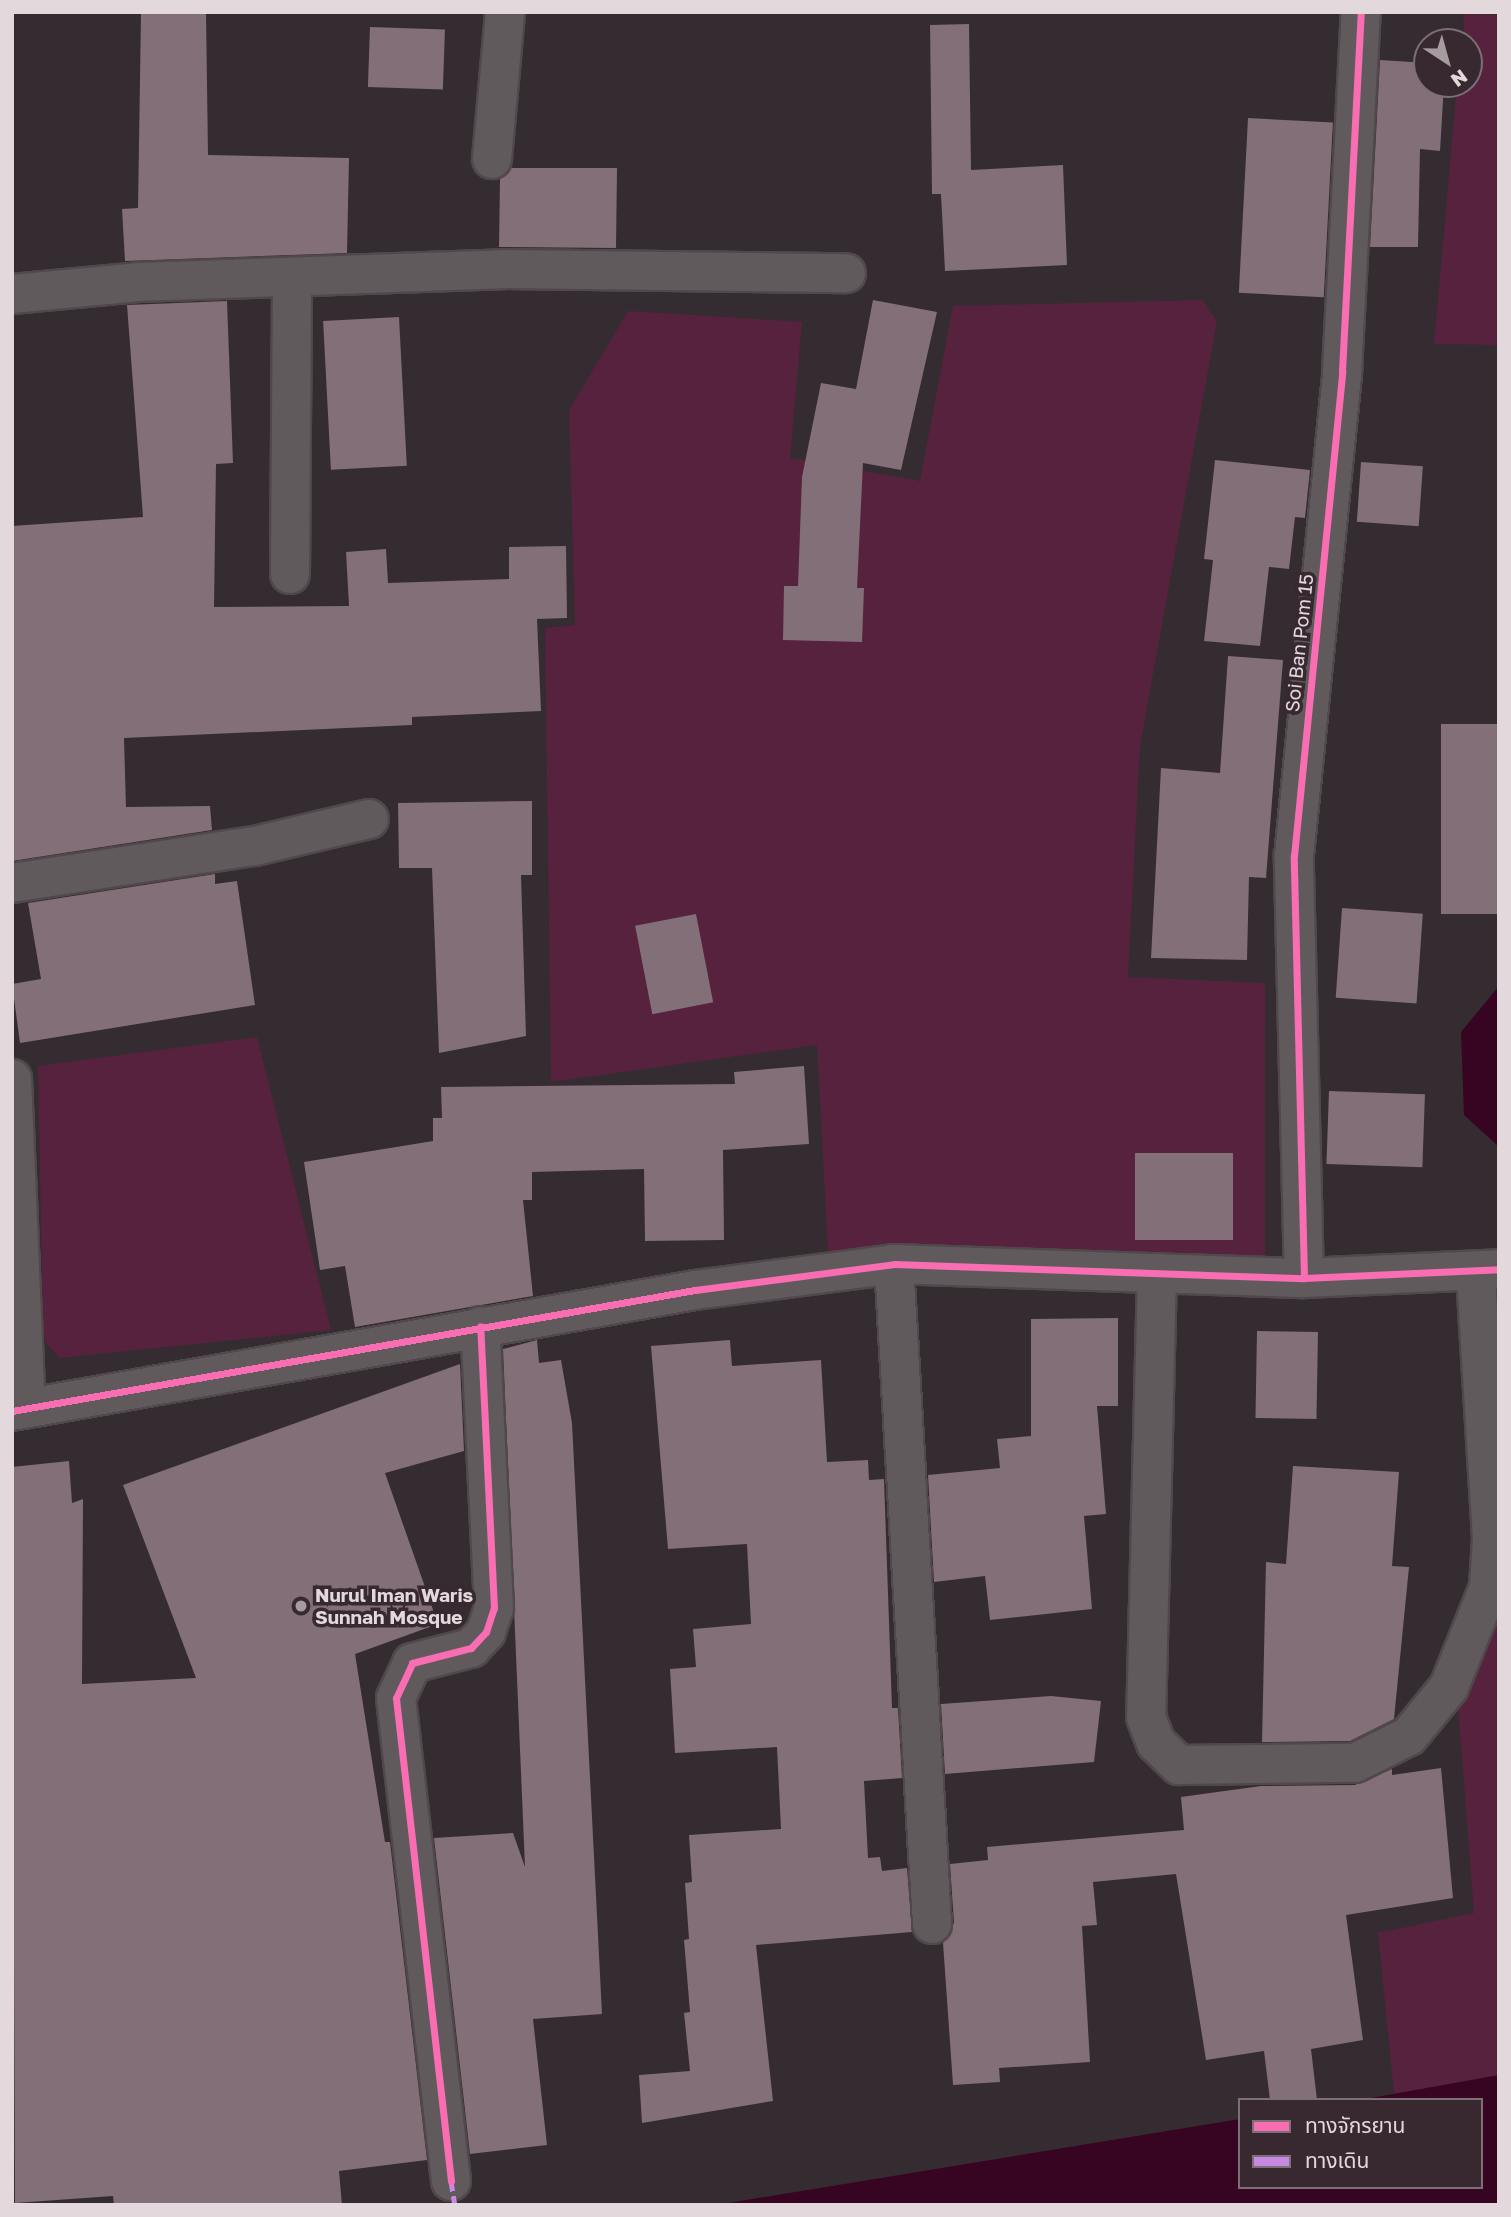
<!DOCTYPE html>
<html>
<head>
<meta charset="utf-8">
<style>
	body { margin:0 }
	#map { position:relative; width:1511px; height:2217px; overflow:hidden; background:#342c30; font-family:"Golos Text","Noto Sans Thai",sans-serif }
	div>[style] { position:absolute }
	[style*='--x'] { left:calc(var(--x)*1px); top:calc(var(--y)*1px); width:calc(var(--w)*1px); rotate:calc(var(--a)*1deg) }
	.green>* { inset:0; background:#57223e }
	.water>* { inset:0; background:#370522 }
	.building>* { inset:0; background:#826f78; transform-origin:0 0 }
	.roads { filter:drop-shadow(2px 0 #50484b) drop-shadow(-2px 0 #50484b) drop-shadow(0 2px #50484b) drop-shadow(0 -2px #50484b) }
	.minor>* { height:38px; margin:-19px; padding:0 19px; transform-origin:19px; border-radius:19px; background:#605a5d }
	.quiet>* { height:5px; margin-top:-2.5px; transform-origin:0; background:repeating-linear-gradient(90deg,#c787e3 0 10px,transparent 0 15px) }
	.cycleway>* { height:7px; margin:-3.5px; padding:0 3.5px; transform-origin:3.5px; border-radius:3.5px; background:#f96db3 }
	.dots>* { width:19px; height:19px; translate:-50% -50%; box-sizing:border-box; border:4px solid #37292f; border-radius:50% }
	span { translate:-50% -50%; white-space:nowrap; text-align:center; line-height:1.15; -webkit-text-stroke:7px #37292f; paint-order:stroke }
	.street-label { font-size:19px; color:#e3d9dd }
	.poi-label { font-size:19px; color:#e3d9dd; font-weight:700 }
	.left { translate:0 -50%; text-align:left }
	.frame { position:absolute; inset:0; border:14px solid #e3d9dd; pointer-events:none }
	.legend { position:absolute; left:1238px; top:2098px; width:245px; height:91px; box-sizing:border-box; background:#37292f; border:2px solid #7c6f75; margin:0; padding:9px 12px; list-style:none; font-size:21px; color:#e3d9dd }
	.legend li { display:flex; align-items:center; gap:14px; height:35px }
	.legend b { width:35px; border:2px solid #7c6f75 }
	.north { position:absolute; left:1413px; top:28px; width:70px; height:70px; box-sizing:border-box; background:#37292f; border:2px solid #7c6f75; border-radius:50%; rotate:144deg; font-size:19px; font-weight:700; line-height:28px; text-align:center; color:#e3d9dd }
	.north::after { content:''; display:block; margin:auto; width:24px; height:32px; background:#a69ca0; clip-path:polygon(50% 0,100% 100%,50% 72%,0 100%) }
</style>
</head>
<body>
<div id="map">
	<div class="green">
		<i style="clip-path:polygon(1463px 14px,1499px 15px,1499px 345px,1434px 344px,1457px 84px,1469px 84px)"></i>
		<i style="clip-path:polygon(1202px 300px,1217px 321px,1140px 746px,1128px 977px,1265px 983px,1265px 1257px,828px 1252px,817px 1045px,551px 1082px,545px 628px,575px 625px,569px 410px,628px 311px,802px 322px,790px 458px,920px 481px,953px 306px)"></i>
		<i style="clip-path:polygon(257px 1037px,331px 1330px,59px 1358px,43px 1339px,38px 1066px)"></i>
		<i style="clip-path:polygon(1499px 1614px,1499px 2075px,1394px 2094px,1378px 1933px,1474px 1913px,1458px 1706px)"></i>
	</div>
	<div class="water">
		<i style="clip-path:polygon(1499px 986px,1499px 1147px,1464px 1115px,1461px 1032px)"></i>
		<i style="clip-path:polygon(1499px 2075px,1499px 2205px,716px 2205px,1240px 2119px,1240px 2187px,1481px 2187px,1481px 2100px,1360px 2100px)"></i>
	</div>
	<div class="building">
		<i style="clip-path:polygon(141px 12px,206px 12px,208px 155px,349px 158px,347px 253px,125px 261px,122px 209px,138px 208px)"></i>
		<i style="clip-path:polygon(969px 24px,971px 170px,1063px 165px,1067px 265px,945px 271px,941px 194px,932px 194px,930px 25px)"></i>
		<i style="left:370px;top:27px;width:75px;height:60px;rotate:2deg"></i>
		<i style="clip-path:polygon(1380px 60px,1427px 63px,1427px 84px,1444px 84px,1440px 151px,1420px 149px,1418px 247px,1370px 247px)"></i>
		<i style="left:1248px;top:118px;width:85px;height:175px;rotate:3deg"></i>
		<i style="clip-path:polygon(511px 168px,617px 168px,616px 248px,499px 247px,500px 179px)"></i>
		<i style="clip-path:polygon(873px 300px,937px 312px,901px 470px,863px 463px,857px 588px,864px 588px,862px 642px,783px 640px,784px 586px,798px 586px,802px 477px,821px 383px,856px 389px)"></i>
		<i style="clip-path:polygon(227px 301px,233px 463px,216px 464px,214px 607px,349px 606px,346px 552px,386px 549px,388px 583px,509px 579px,509px 547px,566px 546px,567px 618px,537px 619px,541px 711px,412px 717px,412px 725px,124px 738px,126px 807px,210px 806px,212px 830px,12px 861px,12px 526px,143px 517px,127px 305px)"></i>
		<i style="left:399px;top:317px;width:149px;height:76px;rotate:87deg"></i>
		<i style="clip-path:polygon(1215px 460px,1310px 470px,1305px 518px,1295px 517px,1289px 569px,1269px 567px,1260px 646px,1204px 641px,1213px 560px,1204px 559px)"></i>
		<i style="left:1361px;top:462px;width:62px;height:60px;rotate:4deg"></i>
		<i style="clip-path:polygon(1228px 656px,1283px 660px,1266px 878px,1249px 877px,1247px 960px,1151px 958px,1161px 768px,1220px 773px)"></i>
		<i style="left:1499px;top:724px;width:190px;height:58px;rotate:90deg"></i>
		<i style="clip-path:polygon(532px 801px,532px 875px,521px 875px,526px 1036px,439px 1053px,432px 868px,399px 868px,398px 803px)"></i>
		<i style="clip-path:polygon(215px 874px,215px 884px,237px 881px,255px 1005px,20px 1043px,12px 984px,41px 979px,28px 903px)"></i>
		<i style="left:1342px;top:908px;width:81px;height:90px;rotate:4deg"></i>
		<i style="left:696px;top:914px;width:90px;height:62px;rotate:79deg"></i>
		<i style="clip-path:polygon(804px 1066px,809px 1144px,723px 1150px,724px 1240px,645px 1241px,644px 1169px,532px 1172px,532px 1200px,523px 1200px,533px 1296px,355px 1327px,345px 1266px,320px 1270px,304px 1162px,433px 1141px,433px 1118px,442px 1118px,441px 1087px,735px 1084px,734px 1072px)"></i>
		<i style="left:1329px;top:1091px;width:96px;height:73px;rotate:2deg"></i>
		<i style="left:1233px;top:1153px;width:87px;height:98px;rotate:90deg"></i>
		<i style="clip-path:polygon(1118px 1318px,1118px 1406px,1097px 1406px,1106px 1514px,1084px 1516px,1092px 1609px,990px 1620px,985px 1576px,934px 1582px,928px 1475px,1000px 1468px,997px 1439px,1031px 1436px,1031px 1319px)"></i>
		<i style="left:1257px;top:1331px;width:61px;height:87px;rotate:1deg"></i>
		<i style="clip-path:polygon(537px 1340px,539px 1363px,561px 1360px,572px 1423px,602px 2014px,533px 2019px,547px 2145px,470px 2154px,434px 1838px,513px 1833px,525px 1867px,503px 1349px)"></i>
		<i style="clip-path:polygon(730px 1340px,732px 1366px,821px 1360px,827px 1462px,868px 1460px,869px 1480px,884px 1479px,892px 1708px,898px 1708px,902px 1778px,864px 1781px,868px 1858px,880px 1857px,882px 1871px,907px 1868px,912px 1932px,756px 1945px,773px 2101px,642px 2123px,639px 2075px,690px 2071px,684px 2013px,690px 2012px,684px 1940px,689px 1939px,685px 1883px,692px 1882px,689px 1835px,781px 1829px,777px 1747px,675px 1753px,670px 1669px,696px 1667px,693px 1629px,751px 1624px,747px 1544px,668px 1549px,651px 1346px)"></i>
		<i style="clip-path:polygon(460px 1364px,464px 1451px,385px 1473px,438px 1624px,355px 1654px,385px 1842px,390px 1842px,427px 2160px,339px 2171px,342px 2205px,114px 2205px,113px 2196px,15px 2203px,12px 1467px,69px 1461px,72px 1503px,83px 1499px,82px 1684px,196px 1678px,123px 1485px)"></i>
		<i style="clip-path:polygon(1293px 1466px,1399px 1472px,1392px 1566px,1409px 1567px,1394px 1719px,1350px 1741px,1262px 1742px,1266px 1562px,1286px 1564px)"></i>
		<i style="clip-path:polygon(1051px 1696px,1101px 1701px,1094px 1762px,945px 1774px,941px 1704px)"></i>
		<i style="clip-path:polygon(1441px 1768px,1453px 1898px,1346px 1915px,1363px 2040px,1311px 2049px,1317px 2100px,1270px 2100px,1264px 2051px,1206px 2060px,1176px 1874px,1093px 1882px,1097px 1925px,1082px 1926px,1090px 2062px,999px 2068px,1000px 2082px,953px 2085px,943px 1943px,954px 1923px,950px 1864px,988px 1860px,987px 1847px,1184px 1830px,1181px 1797px,1261px 1786px,1355px 1785px,1392px 1769px,1392px 1775px)"></i>
	</div>
	<div class="roads">
		<div class="minor">
			<i style="--x:492;--y:159;--w:148;--a:-84.9"></i>
			<i style="--x:12;--y:294;--w:127;--a:-5.4"></i>
			<i style="--x:138;--y:282;--w:367;--a:-2"></i>
			<i style="--x:505;--y:269;--w:341;--a:0.7"></i>
			<i style="--x:290;--y:574;--w:297;--a:-89.6"></i>
			<i style="--x:12;--y:883;--w:246;--a:-8.7"></i>
			<i style="--x:255;--y:846;--w:117;--a:-13.3"></i>
			<i style="--x:12;--y:1079;--w:329;--a:87.6"></i>
			<i style="--x:894;--y:1264;--w:661;--a:86.7"></i>
			<i style="--x:1157;--y:1273;--w:444;--a:91.4"></i>
			<i style="--x:1146;--y:1717;--w:28;--a:69"></i>
			<i style="--x:1156;--y:1743;--w:32;--a:44"></i>
			<i style="--x:1179;--y:1765;--w:176;--a:-0.7"></i>
			<i style="--x:1355;--y:1763;--w:60;--a:-26.6"></i>
			<i style="--x:1409;--y:1736;--w:63;--a:-50.8"></i>
			<i style="--x:1449;--y:1687;--w:108;--a:-68.2"></i>
			<i style="--x:1489;--y:1587;--w:49;--a:-86.5"></i>
			<i style="--x:1492;--y:1538;--w:264;--a:-93.5"></i>
			<i style="--x:1304;--y:1278;--w:422;--a:-91.4"></i>
			<i style="--x:1294;--y:856;--w:487;--a:-84.3"></i>
			<i style="--x:1342;--y:371;--w:360;--a:-87"></i>
			<i style="--x:12;--y:1411;--w:694;--a:-10.05"></i>
			<i style="--x:695;--y:1290;--w:201;--a:-7.4"></i>
			<i style="--x:894;--y:1264;--w:410;--a:2"></i>
			<i style="--x:1304;--y:1278;--w:195;--a:-2.6"></i>
			<i style="--x:451;--y:2181;--w:486;--a:-96.5"></i>
			<i style="--x:396;--y:1698;--w:38;--a:-65"></i>
			<i style="--x:412;--y:1663;--w:61;--a:-14.3"></i>
			<i style="--x:471;--y:1648;--w:22;--a:-47"></i>
			<i style="--x:486;--y:1632;--w:25;--a:-72"></i>
			<i style="--x:494;--y:1608;--w:282;--a:-92.8"></i>
		</div>
	</div>
	<div class="quiet">
		<i style="--x:451;--y:2181;--w:24;--a:81"></i>
	</div>
	<div class="cycleway">
		<i style="--x:1304;--y:1278;--w:422;--a:-91.4"></i>
		<i style="--x:1294;--y:856;--w:487;--a:-84.3"></i>
		<i style="--x:1342;--y:371;--w:360;--a:-87"></i>
		<i style="--x:12;--y:1411;--w:694;--a:-10.05"></i>
		<i style="--x:695;--y:1290;--w:201;--a:-7.4"></i>
		<i style="--x:894;--y:1264;--w:410;--a:2"></i>
		<i style="--x:1304;--y:1278;--w:195;--a:-2.6"></i>
		<i style="--x:451;--y:2181;--w:486;--a:-96.5"></i>
		<i style="--x:396;--y:1698;--w:38;--a:-65"></i>
		<i style="--x:412;--y:1663;--w:61;--a:-14.3"></i>
		<i style="--x:471;--y:1648;--w:22;--a:-47"></i>
		<i style="--x:486;--y:1632;--w:25;--a:-72"></i>
		<i style="--x:494;--y:1608;--w:282;--a:-92.8"></i>
	</div>
	<div class="dots">
		<i style="left:301px;top:1606px;background:#a69ca0"></i>
	</div>
	<div class="street-label">
		<span style="left:1299px;top:643px;rotate:-84deg">Soi Ban Pom 15</span>
	</div>
	<div class="poi-label">
		<span class="left" style="left:315px;top:1606px">Nurul Iman Waris<br>Sunnah Mosque</span>
	</div>
	<div class="frame"></div>
	<ul class="legend">
	<li><b style="height:9px;background:#f96db3"></b>ทางจักรยาน</li>
	<li><b style="height:9px;background:#c787e3"></b>ทางเดิน</li>
	</ul>
	<div class="north">N</div>
</div>
</body>
</html>
